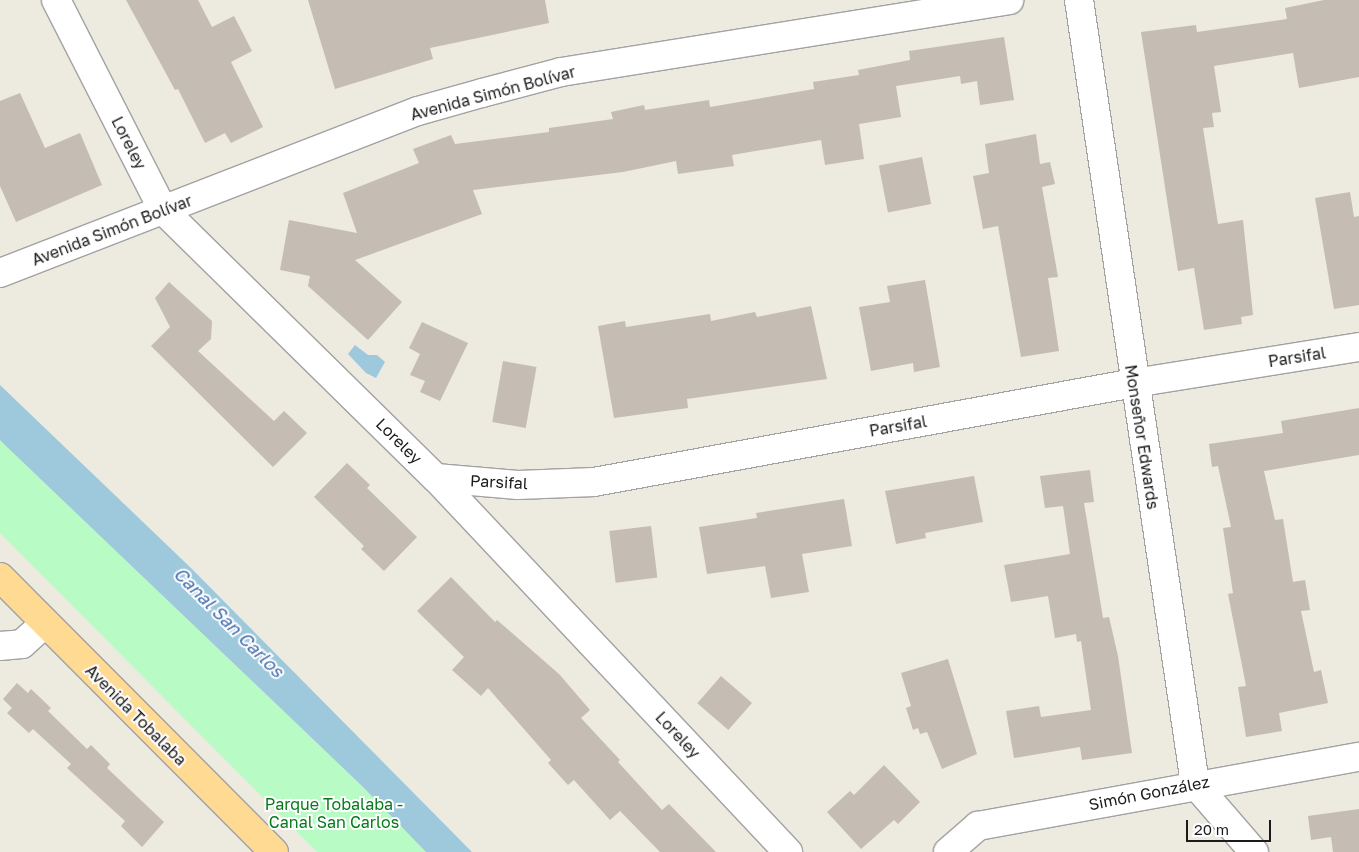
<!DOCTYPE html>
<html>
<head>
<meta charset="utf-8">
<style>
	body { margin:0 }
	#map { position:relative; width:1359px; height:852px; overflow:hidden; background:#edeae0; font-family:"Golos Text",sans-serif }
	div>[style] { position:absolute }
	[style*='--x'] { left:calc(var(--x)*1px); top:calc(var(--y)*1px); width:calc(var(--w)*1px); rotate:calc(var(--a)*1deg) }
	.park>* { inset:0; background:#b9fbc4 }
	.water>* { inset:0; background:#9ec9dd }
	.building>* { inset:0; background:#c5bcb3; transform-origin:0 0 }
	.roads { filter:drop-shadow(1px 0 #a2a2a2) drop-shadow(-1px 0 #a2a2a2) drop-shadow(0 1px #a2a2a2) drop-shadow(0 -1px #a2a2a2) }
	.minor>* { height:28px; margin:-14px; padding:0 14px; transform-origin:14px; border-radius:14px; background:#fff }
	.major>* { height:28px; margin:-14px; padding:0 14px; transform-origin:14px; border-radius:14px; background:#ffda93 }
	span { translate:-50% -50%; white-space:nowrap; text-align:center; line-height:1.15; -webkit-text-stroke:4px #fff; paint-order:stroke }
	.street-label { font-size:16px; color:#1b1b1b }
	.park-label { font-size:16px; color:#077a1c }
	.water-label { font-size:18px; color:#456fac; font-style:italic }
	.scale { position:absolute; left:1186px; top:820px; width:85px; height:22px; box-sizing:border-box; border:2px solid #1b1b1b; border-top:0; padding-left:6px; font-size:15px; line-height:18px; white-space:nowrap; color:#1b1b1b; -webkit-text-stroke:4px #fff; paint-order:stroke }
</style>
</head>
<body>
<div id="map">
	<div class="park">
		<i style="clip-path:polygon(0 440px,362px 786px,426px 852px,317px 852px,0 533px)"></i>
	</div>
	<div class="water">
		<i style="clip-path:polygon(355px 345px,368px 355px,377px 355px,385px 362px,376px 378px,366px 373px,348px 354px)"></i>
		<i style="clip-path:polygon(0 385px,192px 569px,472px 852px,426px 852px,362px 786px,7px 447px,0 440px)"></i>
	</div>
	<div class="building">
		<i style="clip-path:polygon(126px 0,198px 0,212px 27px,234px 16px,252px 51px,231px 62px,263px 127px,231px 143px,225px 133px,205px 143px,178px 89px,175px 90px)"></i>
		<i style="clip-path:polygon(308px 0,545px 0,549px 23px,430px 48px,433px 59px,335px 89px)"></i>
		<i style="clip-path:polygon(1324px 0,1359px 0,1359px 77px,1299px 88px,1293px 53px,1214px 66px,1221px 112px,1212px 113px,1214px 127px,1203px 128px,1218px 224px,1243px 220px,1253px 315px,1241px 317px,1242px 324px,1204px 330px,1194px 268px,1178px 271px,1141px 32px,1196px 25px,1197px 32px,1287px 19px,1285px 8px)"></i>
		<i style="clip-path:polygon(1004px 37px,1014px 100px,980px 105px,977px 81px,961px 84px,960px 76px,896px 86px,901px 117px,859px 124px,864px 159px,825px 165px,821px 140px,732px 155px,734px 166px,678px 174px,676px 161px,623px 172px,473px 190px,482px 214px,355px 260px,402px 302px,368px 340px,308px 286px,310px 276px,280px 270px,289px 220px,357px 233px,343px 193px,419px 163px,413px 149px,451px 135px,455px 144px,549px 132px,549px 128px,613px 119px,611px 112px,644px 105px,645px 110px,709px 100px,710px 107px,814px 89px,813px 82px,859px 75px,858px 70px,910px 60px,909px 51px)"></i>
		<i style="clip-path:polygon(20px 93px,45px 148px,80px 133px,102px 185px,16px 222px,0 186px,0 101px)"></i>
		<i style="clip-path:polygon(1036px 134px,1040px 164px,1050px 162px,1055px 184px,1042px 187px,1058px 277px,1048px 278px,1059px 351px,1021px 357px,998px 226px,983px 229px,973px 176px,989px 173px,985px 144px)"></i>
		<i style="left:922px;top:157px;width:48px;height:44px;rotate:79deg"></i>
		<i style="clip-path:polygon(1350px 192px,1354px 217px,1359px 216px,1359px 305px,1334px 309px,1315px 198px)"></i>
		<i style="clip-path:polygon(925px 280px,940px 367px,914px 372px,913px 363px,871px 371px,859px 307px,890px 302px,887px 286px)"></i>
		<i style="clip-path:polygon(169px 282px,212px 321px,211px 339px,198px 351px,274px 421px,284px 411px,307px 433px,273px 467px,151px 346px,170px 327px,155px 298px)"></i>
		<i style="clip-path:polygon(811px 306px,827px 379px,687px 399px,688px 408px,614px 418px,598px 326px,625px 321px,626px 327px,710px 314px,711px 321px,755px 312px,757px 317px)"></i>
		<i style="clip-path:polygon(422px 322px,468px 343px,440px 401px,420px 392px,425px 381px,410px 375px,420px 354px,409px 348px)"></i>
		<i style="left:503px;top:361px;width:34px;height:62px;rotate:10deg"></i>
		<i style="clip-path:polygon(1359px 408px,1359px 455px,1264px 471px,1275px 520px,1283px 519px,1293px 582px,1305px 580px,1310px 610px,1301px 611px,1314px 672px,1321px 670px,1328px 703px,1279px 713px,1282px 731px,1246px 737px,1238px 687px,1246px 686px,1228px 594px,1233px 593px,1223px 528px,1231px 527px,1218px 466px,1212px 467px,1209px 444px,1283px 433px,1281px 421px)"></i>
		<i style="clip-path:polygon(347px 463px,370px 485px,367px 488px,417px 537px,384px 571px,361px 549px,364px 546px,314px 497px)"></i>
		<i style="clip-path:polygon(1090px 470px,1094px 502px,1084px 503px,1103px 618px,1109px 617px,1118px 656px,1132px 753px,1082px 760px,1080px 747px,1014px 758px,1006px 711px,1039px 706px,1041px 717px,1091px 710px,1081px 641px,1077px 642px,1076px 634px,1055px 638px,1048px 596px,1011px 602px,1004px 565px,1070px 554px,1063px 506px,1045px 508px,1040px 476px)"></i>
		<i style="clip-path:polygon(974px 476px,983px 522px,925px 533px,926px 538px,896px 544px,885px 491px)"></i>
		<i style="clip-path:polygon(844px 499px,852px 546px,802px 554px,809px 592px,771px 598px,765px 566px,707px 574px,699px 527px,757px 518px,756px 513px)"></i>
		<i style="left:651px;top:526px;width:52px;height:42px;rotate:83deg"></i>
		<i style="clip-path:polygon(451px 577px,495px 622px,497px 620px,559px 674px,590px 710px,581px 718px,620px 760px,618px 762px,662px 810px,669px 804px,716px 852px,660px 852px,620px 811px,610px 820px,574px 780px,568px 785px,548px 763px,551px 760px,488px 688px,481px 696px,452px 670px,464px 657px,417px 611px)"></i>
		<i style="clip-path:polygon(948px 659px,977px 754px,942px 769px,927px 732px,920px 734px,918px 728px,913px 730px,906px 708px,911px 706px,901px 673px)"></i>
		<i style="left:721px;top:676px;width:41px;height:36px;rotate:41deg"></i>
		<i style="clip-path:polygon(17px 683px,28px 693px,31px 689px,51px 708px,48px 711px,87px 749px,91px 745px,110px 764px,107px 768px,164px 822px,142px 847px,121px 826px,125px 821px,67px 768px,71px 764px,33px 729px,29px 733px,7px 713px,12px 708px,3px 699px)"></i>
		<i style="clip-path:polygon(884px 765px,920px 802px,898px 824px,894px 820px,861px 849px,827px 812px,850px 791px,854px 795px)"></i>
		<i style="clip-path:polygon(1359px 809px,1359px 852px,1333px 852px,1331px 837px,1311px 840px,1308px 816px)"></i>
	</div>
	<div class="roads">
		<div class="minor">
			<i style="--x:56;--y:0;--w:236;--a:63"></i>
			<i style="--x:163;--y:210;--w:383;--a:44.5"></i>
			<i style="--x:436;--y:478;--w:514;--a:46.74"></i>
			<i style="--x:1079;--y:0;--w:793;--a:81.58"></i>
			<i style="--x:1195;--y:784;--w:90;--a:49.1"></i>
			<i style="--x:0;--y:273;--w:448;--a:-21.2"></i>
			<i style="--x:418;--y:111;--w:66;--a:-15.7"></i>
			<i style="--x:482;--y:93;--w:82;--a:-14.9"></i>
			<i style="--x:561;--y:72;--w:454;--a:-9.1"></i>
			<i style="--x:436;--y:478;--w:82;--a:4.9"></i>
			<i style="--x:518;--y:485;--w:76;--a:-2.3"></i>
			<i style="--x:594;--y:482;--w:549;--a:-10.39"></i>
			<i style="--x:1134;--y:383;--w:228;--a:-9.1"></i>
			<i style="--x:0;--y:646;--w:22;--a:-5"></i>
			<i style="--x:22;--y:644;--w:30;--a:-42"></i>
			<i style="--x:948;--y:852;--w:40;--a:-41"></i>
			<i style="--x:978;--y:826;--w:387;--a:-10.3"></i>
		</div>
		<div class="major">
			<i style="--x:0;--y:577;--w:388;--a:45.1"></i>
		</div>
	</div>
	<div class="street-label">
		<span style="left:493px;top:93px;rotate:-15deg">Avenida Simón Bolívar</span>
		<span style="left:129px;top:143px;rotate:63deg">Loreley</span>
		<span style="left:112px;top:230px;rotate:-21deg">Avenida Simón Bolívar</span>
		<span style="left:1297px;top:357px;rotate:-9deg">Parsifal</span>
		<span style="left:898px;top:426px;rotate:-10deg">Parsifal</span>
		<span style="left:1142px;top:437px;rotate:81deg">Monseñor Edwards</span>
		<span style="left:399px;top:441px;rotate:45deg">Loreley</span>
		<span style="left:499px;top:482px;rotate:3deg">Parsifal</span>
		<span style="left:136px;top:715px;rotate:45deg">Avenida Tobalaba</span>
		<span style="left:678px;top:735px;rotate:47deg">Loreley</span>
		<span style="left:1149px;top:793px;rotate:-11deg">Simón González</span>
	</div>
	<div class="park-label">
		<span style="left:334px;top:813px">Parque Tobalaba -<br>Canal San Carlos</span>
	</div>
	<div class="water-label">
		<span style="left:229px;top:622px;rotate:45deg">Canal San Carlos</span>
	</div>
	<div class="scale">20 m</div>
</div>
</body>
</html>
